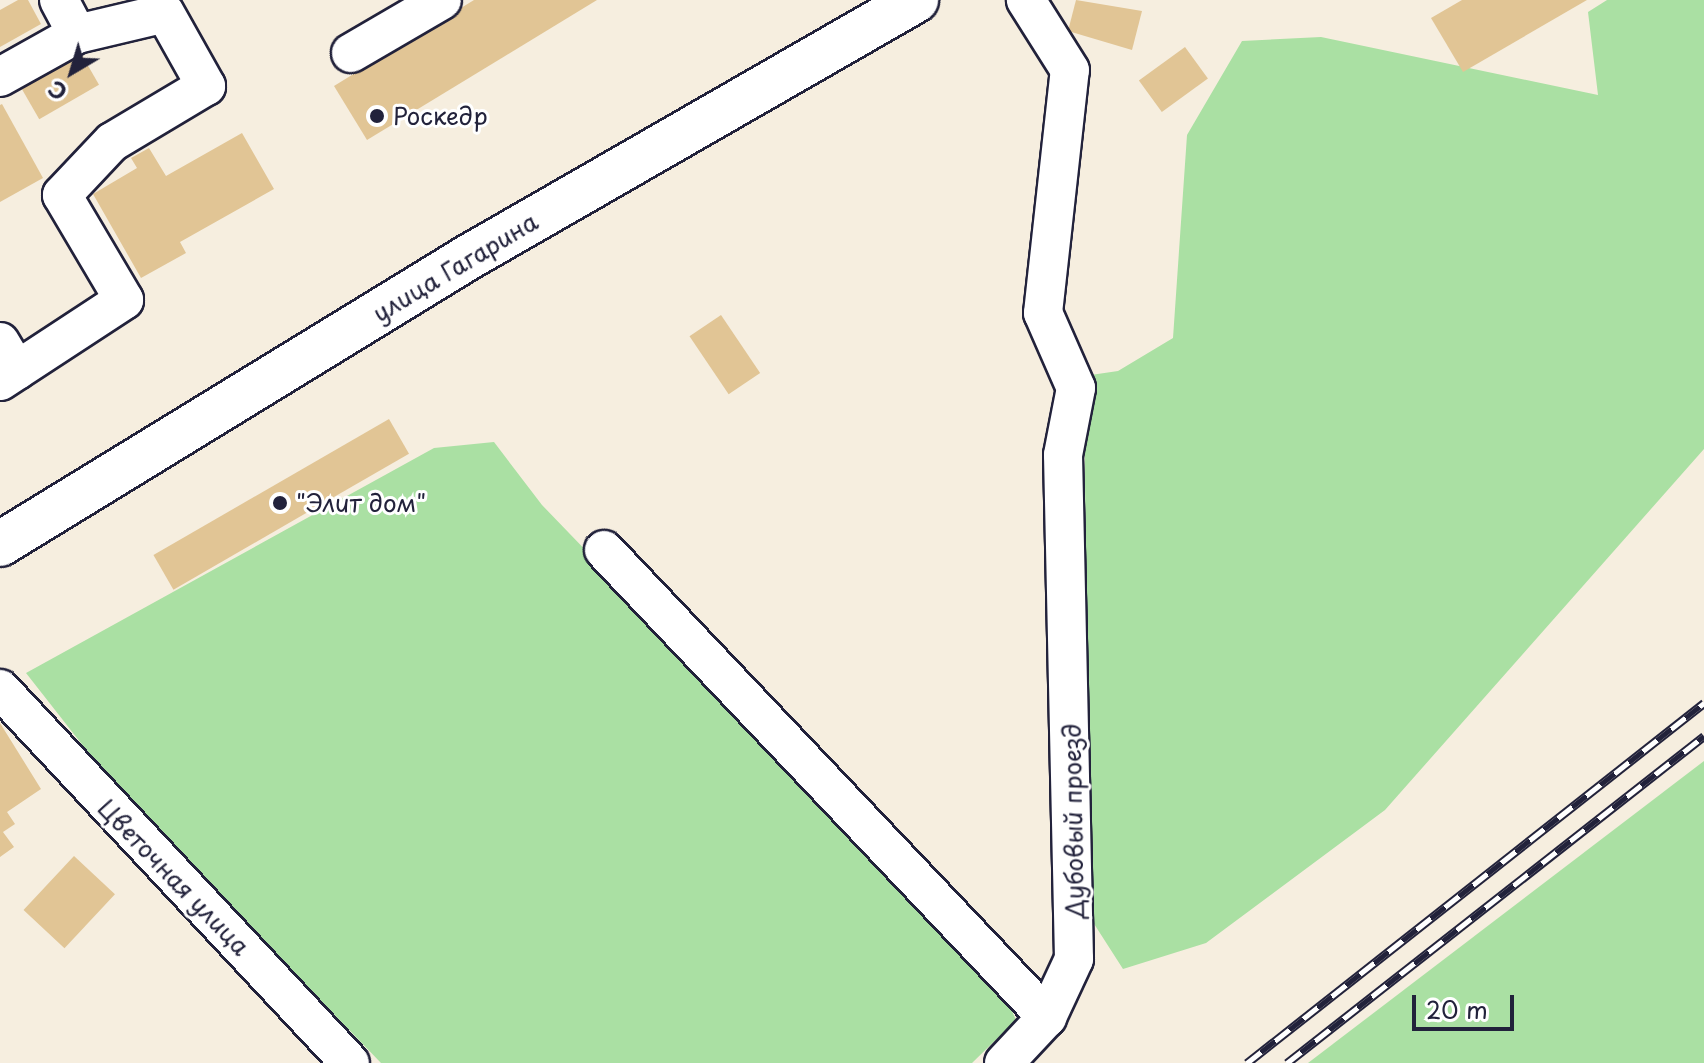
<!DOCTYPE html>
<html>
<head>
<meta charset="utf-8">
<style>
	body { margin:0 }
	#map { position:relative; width:1704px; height:1063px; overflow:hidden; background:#f6eedf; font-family:"Playpen Sans",sans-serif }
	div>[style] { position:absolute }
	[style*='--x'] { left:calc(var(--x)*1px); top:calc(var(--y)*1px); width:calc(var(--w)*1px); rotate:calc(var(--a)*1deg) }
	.green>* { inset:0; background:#aae0a3 }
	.building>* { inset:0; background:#e1c595; transform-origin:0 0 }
	.roads { filter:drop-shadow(2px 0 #22223b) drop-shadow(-2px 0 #22223b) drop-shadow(0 2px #22223b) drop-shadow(0 -2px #22223b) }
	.minor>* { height:38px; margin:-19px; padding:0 19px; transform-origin:19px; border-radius:19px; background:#fff }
	.major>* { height:44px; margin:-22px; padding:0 22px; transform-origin:22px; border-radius:22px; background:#fff }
	.rail>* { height:9px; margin-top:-4.5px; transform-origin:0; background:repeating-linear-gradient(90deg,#fff 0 18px,#22223b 0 36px); box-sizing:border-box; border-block:2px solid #22223b }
	.dots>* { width:22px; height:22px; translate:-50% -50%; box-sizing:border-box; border:4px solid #fff; border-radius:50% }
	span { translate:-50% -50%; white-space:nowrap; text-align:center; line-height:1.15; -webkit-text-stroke:6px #fff; paint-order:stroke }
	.poi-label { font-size:24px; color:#22223b }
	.left { translate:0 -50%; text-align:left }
	.street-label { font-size:24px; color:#22223b }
	.north { position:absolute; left:32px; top:32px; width:80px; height:80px; -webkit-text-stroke:6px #fff; paint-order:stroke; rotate:218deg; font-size:22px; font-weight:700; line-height:32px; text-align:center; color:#22223b }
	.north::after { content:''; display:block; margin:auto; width:28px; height:36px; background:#22223b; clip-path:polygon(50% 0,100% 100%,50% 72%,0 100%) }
	.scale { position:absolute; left:1412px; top:995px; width:102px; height:36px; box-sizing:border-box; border:4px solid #22223b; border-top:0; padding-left:10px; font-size:24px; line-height:28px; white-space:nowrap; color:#22223b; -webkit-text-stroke:6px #fff; paint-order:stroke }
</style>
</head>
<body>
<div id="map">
	<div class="green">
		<i style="clip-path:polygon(1607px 0,1704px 0,1704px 449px,1385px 810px,1206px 943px,1123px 969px,1089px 916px,1084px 376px,1118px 371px,1173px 338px,1187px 135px,1242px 41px,1321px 37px,1598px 95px,1588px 12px)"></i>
		<i style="clip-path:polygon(494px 442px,542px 505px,997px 977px,1016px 1020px,972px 1063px,381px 1063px,117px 789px,26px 673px,434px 448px)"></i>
		<i style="clip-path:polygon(1704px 761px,1704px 1063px,1308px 1063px)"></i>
	</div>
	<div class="building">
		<i style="clip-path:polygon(18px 0,28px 0,41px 24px,0 47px,0 10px)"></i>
		<i style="clip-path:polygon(474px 0,597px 0,367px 140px,334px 86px)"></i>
		<i style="clip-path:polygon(1076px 0,1142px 11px,1132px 50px,1068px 31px)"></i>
		<i style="clip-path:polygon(1462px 0,1587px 0,1463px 72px,1431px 18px)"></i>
		<i style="left:1185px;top:47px;width:39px;height:57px;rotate:54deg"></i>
		<i style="left:79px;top:50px;width:40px;height:69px;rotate:60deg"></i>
		<i style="clip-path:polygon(2px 104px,43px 178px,0 202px,0 105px)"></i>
		<i style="clip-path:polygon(242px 133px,274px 189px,180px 242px,186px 253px,141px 278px,93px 194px,137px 168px,131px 158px,149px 148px,166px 176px)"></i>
		<i style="left:721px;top:315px;width:70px;height:38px;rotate:56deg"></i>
		<i style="left:389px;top:419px;width:40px;height:272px;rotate:60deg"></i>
		<i style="clip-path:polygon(0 723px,41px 789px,7px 812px,15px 824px,3px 832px,14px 847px,0 857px)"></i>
		<i style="left:74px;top:856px;width:56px;height:74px;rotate:43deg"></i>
	</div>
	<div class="roads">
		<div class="minor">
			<i style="--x:59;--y:0;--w:38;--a:62"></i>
			<i style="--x:351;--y:53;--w:105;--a:-30.2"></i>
			<i style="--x:0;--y:77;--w:88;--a:-29.2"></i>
			<i style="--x:77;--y:34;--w:90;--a:-13.4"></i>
			<i style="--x:165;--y:13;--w:84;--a:60.7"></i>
			<i style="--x:206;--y:86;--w:109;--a:149.2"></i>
			<i style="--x:112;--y:142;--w:73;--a:133.3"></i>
			<i style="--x:62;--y:195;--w:122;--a:59.4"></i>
			<i style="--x:124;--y:300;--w:148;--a:146.8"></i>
			<i style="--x:0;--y:342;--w:33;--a:59"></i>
			<i style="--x:604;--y:550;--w:644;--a:46.51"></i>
			<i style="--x:0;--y:689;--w:512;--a:46.9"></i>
			<i style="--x:1004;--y:1063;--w:63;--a:-46.9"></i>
			<i style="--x:1047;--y:1017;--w:64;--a:-65"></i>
			<i style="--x:1074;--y:959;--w:504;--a:-91.25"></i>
			<i style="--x:1063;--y:455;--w:68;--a:-79"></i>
			<i style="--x:1076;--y:388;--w:82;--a:-113.7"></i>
			<i style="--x:1043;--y:313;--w:244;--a:-83.7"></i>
			<i style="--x:1070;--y:70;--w:83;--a:-122.2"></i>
		</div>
		<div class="major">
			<i style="--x:0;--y:544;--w:548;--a:-31.48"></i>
			<i style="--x:467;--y:258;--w:518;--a:-29.88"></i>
		</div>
	</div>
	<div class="rail">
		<i style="--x:1247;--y:1063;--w:582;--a:-38.23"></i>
		<i style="--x:1287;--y:1063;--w:530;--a:-38.1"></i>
	</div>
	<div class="dots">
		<i style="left:377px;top:116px;background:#22223b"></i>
		<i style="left:280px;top:503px;background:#22223b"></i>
	</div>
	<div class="poi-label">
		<span class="left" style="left:393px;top:116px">Роскедр</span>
		<span class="left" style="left:296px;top:503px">"Элит дом"</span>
	</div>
	<div class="street-label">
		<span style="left:455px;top:267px;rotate:-31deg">улица Гагарина</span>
		<span style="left:1073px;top:821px;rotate:-91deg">Дубовый проезд</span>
		<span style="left:174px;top:877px;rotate:46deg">Цветочная улица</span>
	</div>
	<div class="north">С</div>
	<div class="scale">20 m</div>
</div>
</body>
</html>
